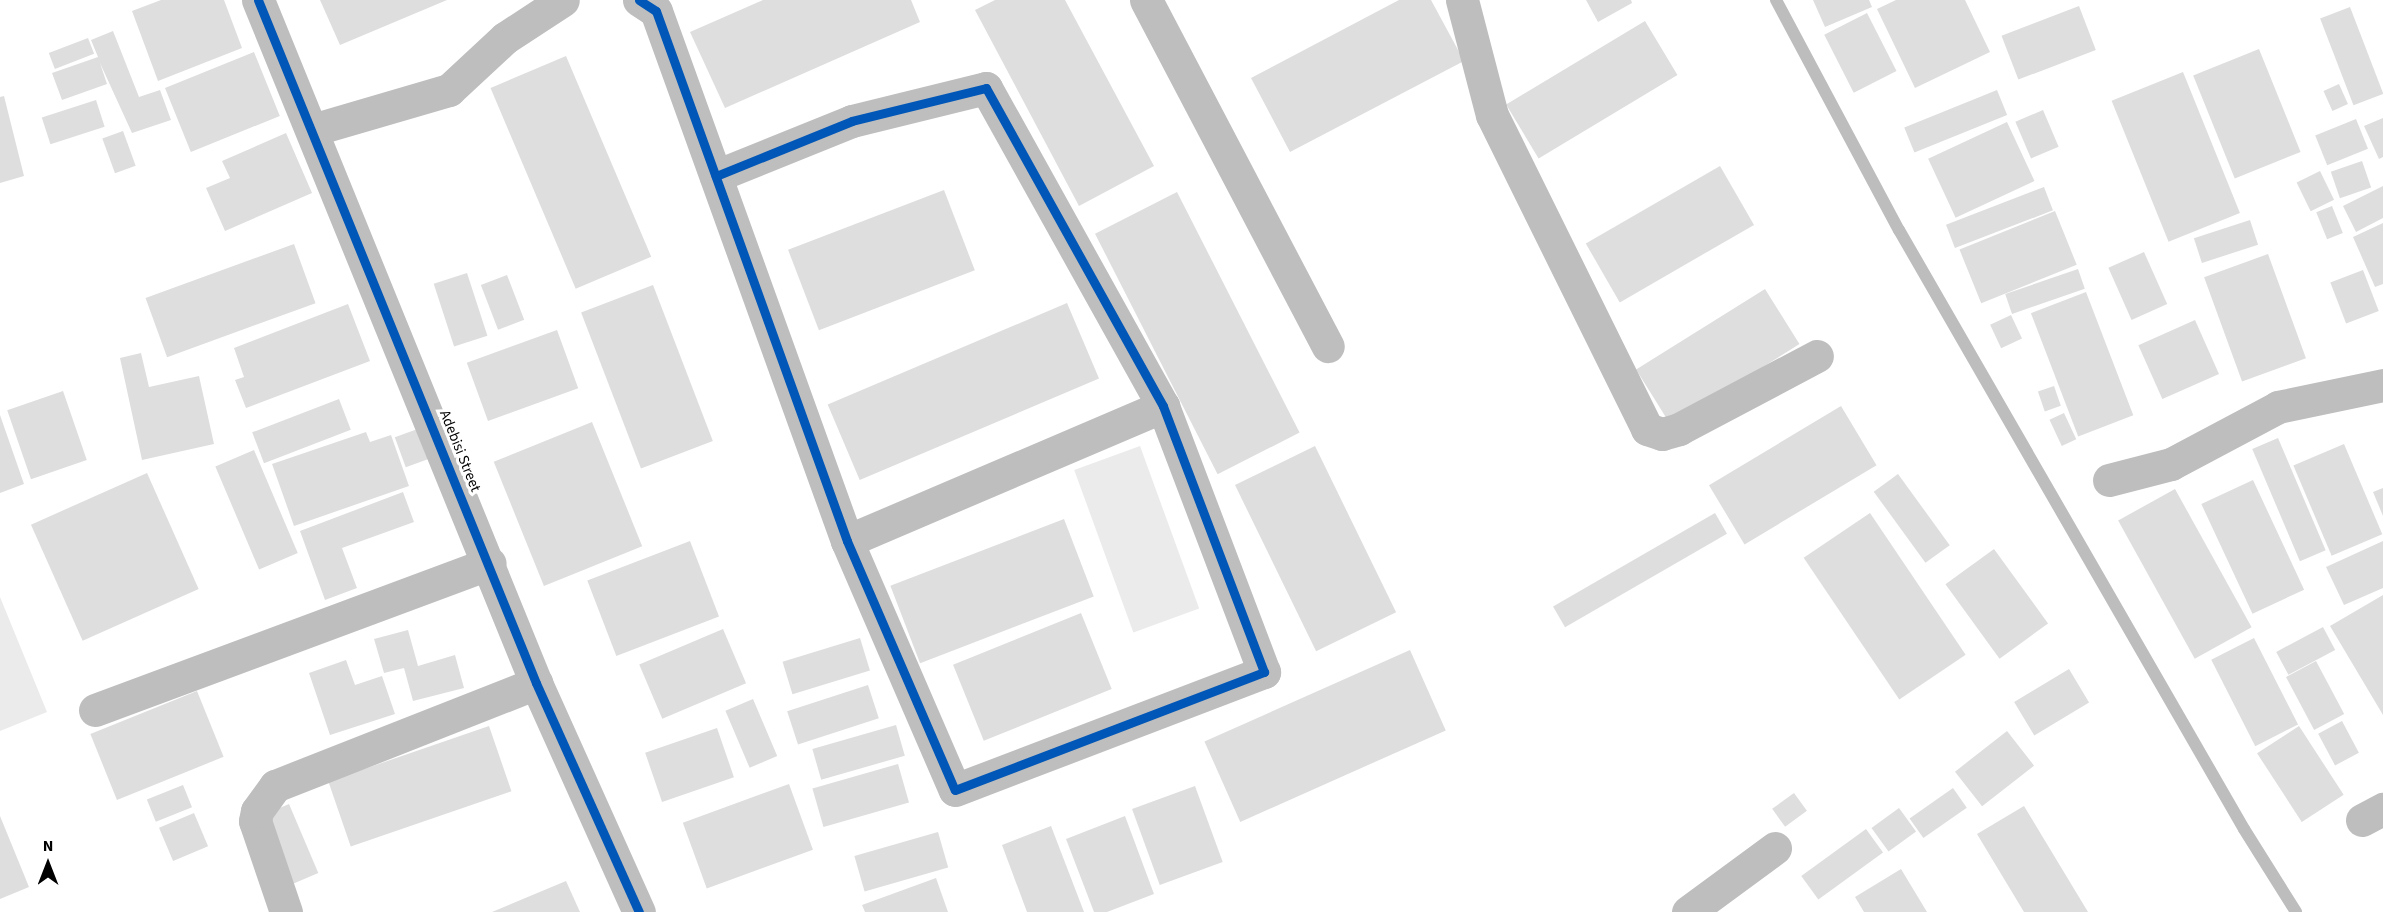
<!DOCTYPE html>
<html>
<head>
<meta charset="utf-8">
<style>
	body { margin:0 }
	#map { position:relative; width:2383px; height:912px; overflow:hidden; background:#fff; font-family:"Source Sans 3",sans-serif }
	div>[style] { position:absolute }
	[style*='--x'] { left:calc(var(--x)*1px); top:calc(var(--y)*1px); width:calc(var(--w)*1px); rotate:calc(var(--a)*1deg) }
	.green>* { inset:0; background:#ebebeb; transform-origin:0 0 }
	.stream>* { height:12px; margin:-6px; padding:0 6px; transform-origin:6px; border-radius:6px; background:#bdbdbd }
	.building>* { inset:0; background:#dedede; transform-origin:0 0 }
	.minor>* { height:33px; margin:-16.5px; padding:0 16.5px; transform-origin:16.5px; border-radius:16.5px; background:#bebebe }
	.cycleway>* { height:9px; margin:-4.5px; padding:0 4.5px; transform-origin:4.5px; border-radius:4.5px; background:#0057b8 }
	span { translate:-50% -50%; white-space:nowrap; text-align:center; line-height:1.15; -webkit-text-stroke:6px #fff; paint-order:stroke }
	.street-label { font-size:15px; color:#000 }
	.north { position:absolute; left:18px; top:834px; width:60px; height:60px; -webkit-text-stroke:4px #fff; paint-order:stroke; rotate:0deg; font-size:16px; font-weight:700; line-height:24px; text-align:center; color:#000 }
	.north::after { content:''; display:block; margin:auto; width:21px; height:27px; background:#000; clip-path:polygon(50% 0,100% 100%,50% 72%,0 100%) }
</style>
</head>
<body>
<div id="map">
	<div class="green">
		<i style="left:1140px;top:446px;width:173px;height:70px;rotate:70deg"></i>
		<i style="clip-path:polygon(0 597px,47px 712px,0 731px)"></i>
	</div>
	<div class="stream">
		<i style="--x:1776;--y:0;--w:261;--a:61.9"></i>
		<i style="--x:1899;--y:230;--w:691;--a:60.06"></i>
		<i style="--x:2244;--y:829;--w:98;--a:57.9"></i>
	</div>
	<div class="building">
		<i style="clip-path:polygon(161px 0,224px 0,242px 48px,158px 81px,132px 11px)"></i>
		<i style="clip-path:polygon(320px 0,447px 0,340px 45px)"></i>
		<i style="clip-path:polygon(763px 0,911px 0,920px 22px,725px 108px,690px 32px)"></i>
		<i style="clip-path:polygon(995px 0,1065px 0,1154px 166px,1079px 206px,975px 10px)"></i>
		<i style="clip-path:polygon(1399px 0,1431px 0,1464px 61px,1290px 152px,1251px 78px)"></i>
		<i style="clip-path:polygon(1586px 0,1631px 0,1632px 3px,1598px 22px)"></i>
		<i style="clip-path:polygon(1813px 0,1869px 0,1872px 7px,1825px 27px)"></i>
		<i style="clip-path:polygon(1896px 0,1965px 0,1990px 52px,1915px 88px,1877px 9px)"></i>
		<i style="left:2079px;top:6px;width:47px;height:83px;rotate:69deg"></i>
		<i style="left:2350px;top:7px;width:93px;height:32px;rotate:69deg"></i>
		<i style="left:1867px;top:13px;width:65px;height:48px;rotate:63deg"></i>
		<i style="left:1645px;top:21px;width:63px;height:162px;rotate:59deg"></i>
		<i style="clip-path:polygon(113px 31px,139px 97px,160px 90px,171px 120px,132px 133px,100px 63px,107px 84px,62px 100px,52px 73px,98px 57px,91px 40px)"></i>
		<i style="left:88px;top:38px;width:17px;height:42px;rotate:69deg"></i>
		<i style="left:2259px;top:49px;width:111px;height:71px;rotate:68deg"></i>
		<i style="left:254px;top:52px;width:69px;height:96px;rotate:68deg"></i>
		<i style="left:566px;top:56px;width:218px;height:82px;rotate:67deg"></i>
		<i style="left:2183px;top:72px;width:152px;height:77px;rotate:68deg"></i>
		<i style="left:2339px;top:84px;width:22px;height:17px;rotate:66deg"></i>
		<i style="left:1997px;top:90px;width:27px;height:100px;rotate:68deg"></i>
		<i style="clip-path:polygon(4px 96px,24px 176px,0 183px,0 97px)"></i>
		<i style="left:96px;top:100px;width:28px;height:57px;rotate:72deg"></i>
		<i style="left:2043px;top:110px;width:40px;height:30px;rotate:67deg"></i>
		<i style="clip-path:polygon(2383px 118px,2383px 157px,2379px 159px,2364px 126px)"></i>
		<i style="left:2356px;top:119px;width:32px;height:44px;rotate:68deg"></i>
		<i style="left:2007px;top:122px;width:65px;height:87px;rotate:65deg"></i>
		<i style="left:123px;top:131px;width:37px;height:22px;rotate:70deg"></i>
		<i style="clip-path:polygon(286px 133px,312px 193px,225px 231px,206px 188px,230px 178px,222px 161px)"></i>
		<i style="left:2362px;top:161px;width:28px;height:33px;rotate:71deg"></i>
		<i style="left:1720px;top:166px;width:68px;height:155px;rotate:60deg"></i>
		<i style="left:2320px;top:171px;width:32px;height:26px;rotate:64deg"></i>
		<i style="clip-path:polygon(2383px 186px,2383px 218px,2356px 232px,2343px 206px)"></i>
		<i style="left:2044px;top:187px;width:25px;height:105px;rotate:69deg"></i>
		<i style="left:944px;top:190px;width:86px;height:167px;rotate:69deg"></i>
		<i style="left:1177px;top:192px;width:270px;height:92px;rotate:63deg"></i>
		<i style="left:2332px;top:206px;width:29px;height:17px;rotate:68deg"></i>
		<i style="left:2055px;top:211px;width:58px;height:103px;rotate:68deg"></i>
		<i style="left:2250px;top:220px;width:26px;height:59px;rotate:72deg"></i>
		<i style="clip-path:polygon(2383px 223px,2383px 284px,2375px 287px,2353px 237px)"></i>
		<i style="left:294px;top:244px;width:63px;height:158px;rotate:70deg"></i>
		<i style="left:2144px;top:252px;width:57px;height:39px;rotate:66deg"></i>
		<i style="left:2268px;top:254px;width:111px;height:68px;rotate:70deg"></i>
		<i style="left:2078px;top:269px;width:21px;height:77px;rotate:71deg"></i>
		<i style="left:2363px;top:270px;width:44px;height:35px;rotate:69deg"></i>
		<i style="left:467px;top:273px;width:66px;height:35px;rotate:72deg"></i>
		<i style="left:507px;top:275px;width:48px;height:28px;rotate:69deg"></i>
		<i style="left:653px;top:285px;width:167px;height:77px;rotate:69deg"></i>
		<i style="left:1765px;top:289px;width:65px;height:152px;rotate:58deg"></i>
		<i style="left:2086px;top:292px;width:132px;height:59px;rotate:69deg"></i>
		<i style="left:1067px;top:303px;width:82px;height:260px;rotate:67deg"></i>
		<i style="clip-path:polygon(348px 304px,370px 361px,246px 408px,235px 380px,244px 377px,234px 348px)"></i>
		<i style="left:2011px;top:315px;width:26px;height:23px;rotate:65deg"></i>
		<i style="left:2195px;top:320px;width:59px;height:62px;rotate:66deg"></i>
		<i style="left:557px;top:330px;width:62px;height:96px;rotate:70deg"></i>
		<i style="clip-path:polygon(141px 353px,149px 387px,199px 376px,214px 444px,142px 460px,120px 358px)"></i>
		<i style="left:2054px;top:386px;width:21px;height:17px;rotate:71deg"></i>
		<i style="left:63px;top:391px;width:73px;height:59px;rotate:71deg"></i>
		<i style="left:339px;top:399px;width:33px;height:93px;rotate:69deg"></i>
		<i style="left:1841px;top:406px;width:69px;height:154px;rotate:59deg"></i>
		<i style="left:2064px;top:413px;width:29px;height:16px;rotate:65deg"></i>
		<i style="clip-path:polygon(0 415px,24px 484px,0 493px)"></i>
		<i style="left:592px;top:422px;width:134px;height:106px;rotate:68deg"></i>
		<i style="left:423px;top:427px;width:32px;height:30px;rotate:70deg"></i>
		<i style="clip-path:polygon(366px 432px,370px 442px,391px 435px,409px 486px,294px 526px,272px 464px)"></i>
		<i style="left:2278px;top:438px;width:122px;height:28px;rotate:67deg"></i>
		<i style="left:2344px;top:444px;width:98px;height:55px;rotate:67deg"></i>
		<i style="left:1315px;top:446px;width:185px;height:89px;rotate:64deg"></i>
		<i style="left:254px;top:450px;width:112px;height:42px;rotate:67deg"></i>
		<i style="left:147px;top:473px;width:127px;height:127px;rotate:66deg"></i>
		<i style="left:1898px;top:474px;width:88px;height:30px;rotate:54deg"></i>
		<i style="left:2253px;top:480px;width:121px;height:57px;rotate:65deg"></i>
		<i style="clip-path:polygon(2383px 488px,2383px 516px,2373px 492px)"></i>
		<i style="left:2175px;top:489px;width:158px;height:65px;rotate:61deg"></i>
		<i style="clip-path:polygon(403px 492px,414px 522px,342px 548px,357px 588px,325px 600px,300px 531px)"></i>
		<i style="left:1715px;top:513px;width:24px;height:187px;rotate:60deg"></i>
		<i style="left:1870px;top:513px;width:171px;height:80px;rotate:56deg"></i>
		<i style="left:1064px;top:519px;width:83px;height:186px;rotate:69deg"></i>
		<i style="left:690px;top:541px;width:81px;height:110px;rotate:69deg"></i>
		<i style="clip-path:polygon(2383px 541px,2383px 588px,2344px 605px,2326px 567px)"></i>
		<i style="left:1994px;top:549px;width:92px;height:60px;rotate:54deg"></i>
		<i style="clip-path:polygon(2383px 595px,2383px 715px,2330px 626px)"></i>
		<i style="left:1081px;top:613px;width:82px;height:138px;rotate:68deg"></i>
		<i style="left:2323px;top:627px;width:26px;height:53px;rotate:62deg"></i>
		<i style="left:723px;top:629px;width:59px;height:91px;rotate:67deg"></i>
		<i style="clip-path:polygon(408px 630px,418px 666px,455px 655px,464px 688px,413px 701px,404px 668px,384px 673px,374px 639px)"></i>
		<i style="left:860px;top:638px;width:34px;height:81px;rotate:73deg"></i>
		<i style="left:2254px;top:638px;width:97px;height:48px;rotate:63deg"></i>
		<i style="left:1410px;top:650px;width:88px;height:225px;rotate:66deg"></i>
		<i style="clip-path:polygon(346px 660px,355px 685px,382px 676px,395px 714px,330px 735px,309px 673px)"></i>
		<i style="left:2316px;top:661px;width:60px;height:34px;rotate:62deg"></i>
		<i style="left:2069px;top:669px;width:39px;height:64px;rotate:59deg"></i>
		<i style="left:868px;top:685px;width:35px;height:85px;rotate:72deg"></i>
		<i style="left:197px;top:691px;width:71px;height:115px;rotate:68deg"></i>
		<i style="left:753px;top:699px;width:62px;height:30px;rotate:67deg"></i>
		<i style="left:2342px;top:721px;width:36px;height:27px;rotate:62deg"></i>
		<i style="left:896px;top:725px;width:32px;height:87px;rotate:74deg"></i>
		<i style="left:489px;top:726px;width:69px;height:170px;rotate:71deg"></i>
		<i style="left:2299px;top:726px;width:82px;height:50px;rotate:57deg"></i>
		<i style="left:717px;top:728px;width:52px;height:76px;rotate:71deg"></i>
		<i style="left:2007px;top:731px;width:44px;height:66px;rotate:52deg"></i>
		<i style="left:898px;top:764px;width:40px;height:89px;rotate:74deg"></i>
		<i style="left:789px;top:784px;width:70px;height:113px;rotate:70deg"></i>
		<i style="left:183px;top:785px;width:24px;height:39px;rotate:68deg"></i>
		<i style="left:1195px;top:786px;width:81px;height:67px;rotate:70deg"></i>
		<i style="left:1953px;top:788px;width:24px;height:53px;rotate:55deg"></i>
		<i style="left:1794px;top:793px;width:22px;height:27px;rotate:54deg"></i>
		<i style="left:289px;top:804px;width:75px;height:30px;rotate:67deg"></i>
		<i style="clip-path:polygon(2024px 806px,2088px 912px,2024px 912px,1977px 834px)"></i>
		<i style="left:1899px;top:808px;width:29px;height:34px;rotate:54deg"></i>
		<i style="left:194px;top:813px;width:36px;height:38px;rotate:67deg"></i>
		<i style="clip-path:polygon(0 816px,29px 887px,0 899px)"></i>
		<i style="clip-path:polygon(1125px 816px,1154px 894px,1107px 912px,1094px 912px,1066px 839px)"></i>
		<i style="clip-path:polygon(1051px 826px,1084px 912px,1027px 912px,1002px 845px)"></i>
		<i style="left:1866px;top:829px;width:29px;height:80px;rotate:54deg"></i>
		<i style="left:938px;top:832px;width:37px;height:87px;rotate:74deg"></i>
		<i style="clip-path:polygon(1901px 869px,1927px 912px,1864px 912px,1855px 897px)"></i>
		<i style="clip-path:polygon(936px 878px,948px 912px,865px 912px,862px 905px)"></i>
		<i style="clip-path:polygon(566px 881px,580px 912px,492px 912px)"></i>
	</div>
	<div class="minor">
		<i style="--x:258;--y:0;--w:737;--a:67.85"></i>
		<i style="--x:536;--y:683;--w:251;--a:65.8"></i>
		<i style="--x:639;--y:0;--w:20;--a:33"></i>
		<i style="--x:656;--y:11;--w:563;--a:70.18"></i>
		<i style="--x:847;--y:541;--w:271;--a:66.6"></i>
		<i style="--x:955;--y:790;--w:331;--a:-20.9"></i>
		<i style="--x:1264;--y:672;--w:285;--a:-110.8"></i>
		<i style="--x:1163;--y:406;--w:364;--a:-119.1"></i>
		<i style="--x:986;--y:88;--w:138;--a:166.2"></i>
		<i style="--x:852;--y:121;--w:147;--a:158"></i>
		<i style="--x:1146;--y:0;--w:391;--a:62.3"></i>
		<i style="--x:1462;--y:0;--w:119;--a:75.4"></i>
		<i style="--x:1492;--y:115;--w:350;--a:63.7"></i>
		<i style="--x:1647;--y:429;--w:16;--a:18"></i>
		<i style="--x:1662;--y:434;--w:18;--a:-16"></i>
		<i style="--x:1679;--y:429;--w:156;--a:-27.9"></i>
		<i style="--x:312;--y:130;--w:143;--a:-16.3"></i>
		<i style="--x:449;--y:90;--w:76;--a:-42.9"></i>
		<i style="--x:505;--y:38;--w:69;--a:-33.2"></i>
		<i style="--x:2109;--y:480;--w:64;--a:-14.5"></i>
		<i style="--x:2171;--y:464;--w:121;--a:-28"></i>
		<i style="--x:2278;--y:407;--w:107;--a:-11.8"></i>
		<i style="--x:847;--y:541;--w:344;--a:-23.1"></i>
		<i style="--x:95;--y:710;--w:421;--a:-20.4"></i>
		<i style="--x:2362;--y:820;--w:24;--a:-28"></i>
		<i style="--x:286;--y:912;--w:96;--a:-108.8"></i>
		<i style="--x:255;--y:821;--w:10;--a:-79"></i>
		<i style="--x:257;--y:811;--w:31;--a:-54"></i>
		<i style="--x:275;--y:786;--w:281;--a:-21.5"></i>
		<i style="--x:1688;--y:912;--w:108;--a:-36.3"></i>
	</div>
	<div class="cycleway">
		<i style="--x:258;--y:0;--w:737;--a:67.85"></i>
		<i style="--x:536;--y:683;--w:251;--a:65.8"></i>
		<i style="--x:639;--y:0;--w:20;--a:33"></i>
		<i style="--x:656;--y:11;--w:563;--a:70.18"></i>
		<i style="--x:847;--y:541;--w:271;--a:66.6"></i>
		<i style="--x:955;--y:790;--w:331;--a:-20.9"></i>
		<i style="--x:1264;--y:672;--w:285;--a:-110.8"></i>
		<i style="--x:1163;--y:406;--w:364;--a:-119.1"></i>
		<i style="--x:986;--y:88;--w:138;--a:166.2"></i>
		<i style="--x:852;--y:121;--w:147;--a:158"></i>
	</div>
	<div class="street-label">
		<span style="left:460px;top:451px;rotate:68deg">Adebisi Street</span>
	</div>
	<div class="north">N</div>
</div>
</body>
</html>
